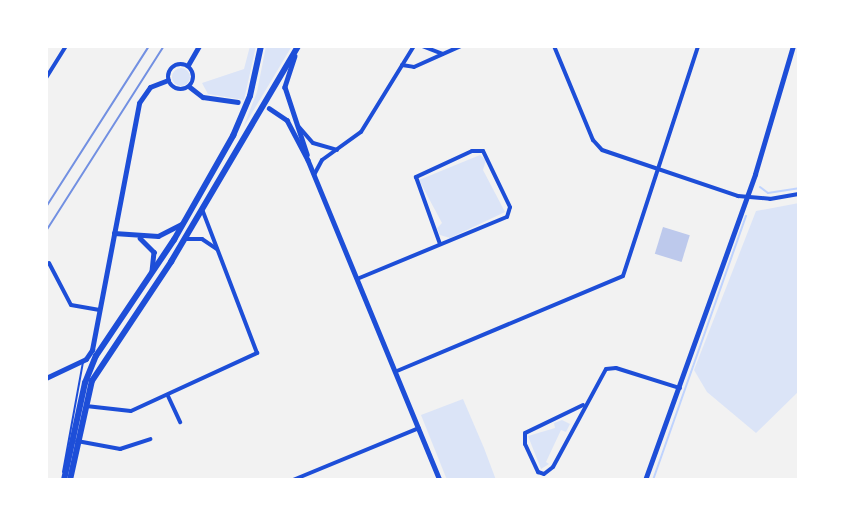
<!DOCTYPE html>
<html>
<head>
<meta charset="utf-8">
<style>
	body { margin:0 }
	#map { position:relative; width:845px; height:526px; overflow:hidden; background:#f2f2f2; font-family:"PT Sans",sans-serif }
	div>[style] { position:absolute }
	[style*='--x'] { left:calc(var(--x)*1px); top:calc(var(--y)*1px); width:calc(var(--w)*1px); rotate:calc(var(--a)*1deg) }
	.green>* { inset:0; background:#dbe4f7 }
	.round { border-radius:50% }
	.stream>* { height:2px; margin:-1px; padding:0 1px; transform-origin:1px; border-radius:1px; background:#bfd3fe }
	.building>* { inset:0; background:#bdc9ec; transform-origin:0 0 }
	.service>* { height:2px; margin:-1px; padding:0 1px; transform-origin:1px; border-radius:1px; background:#1d4ed8 }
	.minor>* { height:4px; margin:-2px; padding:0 2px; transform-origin:2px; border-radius:2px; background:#1d4ed8 }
	.tertiary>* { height:4.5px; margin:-2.25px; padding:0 2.25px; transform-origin:2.25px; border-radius:2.25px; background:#1d4ed8 }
	.tertiary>.ring { margin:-2.25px; padding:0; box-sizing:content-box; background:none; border:4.5px solid #1d4ed8; border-radius:50% }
	.secondary>* { height:5px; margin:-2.5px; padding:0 2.5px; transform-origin:2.5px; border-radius:2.5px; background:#1d4ed8 }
	.primary>* { height:5.5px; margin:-2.75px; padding:0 2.75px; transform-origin:2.75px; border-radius:2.75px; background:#1d4ed8 }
	.rail>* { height:2px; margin:-1px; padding:0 1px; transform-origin:1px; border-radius:1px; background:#7290e2 }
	span { translate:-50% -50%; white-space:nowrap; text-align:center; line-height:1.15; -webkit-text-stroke:5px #fff; paint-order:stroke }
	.frame { position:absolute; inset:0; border:48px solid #fff; pointer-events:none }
</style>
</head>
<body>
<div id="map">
	<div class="green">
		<i style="clip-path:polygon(250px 46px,256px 46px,244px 100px,208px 94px,202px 83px,244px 69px)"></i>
		<i style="clip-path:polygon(266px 46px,292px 46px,243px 128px,257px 92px)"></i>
		<i class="round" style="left:172px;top:68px;width:18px;height:18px"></i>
		<i style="clip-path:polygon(480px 155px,486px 160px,483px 170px,505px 212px,450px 238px,440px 235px,437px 228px,442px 223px,419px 180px)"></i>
		<i style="clip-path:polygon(799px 203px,799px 391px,756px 433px,707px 392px,694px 370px,756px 211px)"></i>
		<i style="clip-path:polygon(463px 399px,484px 448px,496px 480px,447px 480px,421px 415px)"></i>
		<i style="clip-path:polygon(562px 420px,570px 424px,566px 432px,561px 430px,546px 462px,549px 464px,541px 469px,528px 436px,555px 428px,554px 423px)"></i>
	</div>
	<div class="stream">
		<i style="--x:760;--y:187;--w:10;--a:37"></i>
		<i style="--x:768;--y:193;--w:31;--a:-9"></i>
		<i style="--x:653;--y:480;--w:280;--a:-70.6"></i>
	</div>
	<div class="building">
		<i style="left:663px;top:227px;width:28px;height:28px;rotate:17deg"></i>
	</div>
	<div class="service">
		<i style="--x:63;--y:472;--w:112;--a:-79.7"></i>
	</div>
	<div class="minor">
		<i style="--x:422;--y:46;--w:22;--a:21"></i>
		<i style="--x:554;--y:46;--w:102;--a:67.5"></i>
		<i style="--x:593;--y:140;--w:13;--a:48"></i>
		<i style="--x:602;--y:150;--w:144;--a:18.7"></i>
		<i style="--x:738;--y:196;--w:32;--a:5"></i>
		<i style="--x:770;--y:199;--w:29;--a:-10"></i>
		<i style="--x:402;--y:65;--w:12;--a:9"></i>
		<i style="--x:414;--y:67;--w:51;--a:-24.1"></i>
		<i style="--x:46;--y:78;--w:38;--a:-58"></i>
		<i style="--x:299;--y:127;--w:21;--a:49"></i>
		<i style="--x:313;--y:143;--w:25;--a:16"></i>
		<i style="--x:314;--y:175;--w:17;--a:-62"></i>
		<i style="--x:322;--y:160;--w:48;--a:-35.7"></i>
		<i style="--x:361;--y:132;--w:101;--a:-58.4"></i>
		<i style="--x:185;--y:239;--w:17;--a:0"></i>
		<i style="--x:202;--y:239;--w:18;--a:34"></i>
		<i style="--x:49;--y:263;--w:47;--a:62.4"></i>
		<i style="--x:71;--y:305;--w:29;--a:10"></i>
		<i style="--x:357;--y:279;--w:162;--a:-22.5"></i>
		<i style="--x:507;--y:217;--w:10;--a:-73"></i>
		<i style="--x:510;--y:207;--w:62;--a:-115.7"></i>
		<i style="--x:483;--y:151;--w:11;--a:180"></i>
		<i style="--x:472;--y:151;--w:62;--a:155.1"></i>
		<i style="--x:416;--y:177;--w:71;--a:70.3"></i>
		<i style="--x:397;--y:371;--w:245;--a:-22.8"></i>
		<i style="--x:623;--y:276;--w:242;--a:-71.9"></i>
		<i style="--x:168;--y:396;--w:29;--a:65"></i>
		<i style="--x:583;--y:405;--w:64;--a:154.2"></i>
		<i style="--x:525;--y:433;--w:11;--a:90"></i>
		<i style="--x:525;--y:444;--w:31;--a:65"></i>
		<i style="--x:538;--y:472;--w:6;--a:18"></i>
		<i style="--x:544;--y:474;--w:11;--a:-38"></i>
		<i style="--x:553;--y:467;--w:111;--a:-61.6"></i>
		<i style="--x:606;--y:369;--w:10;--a:-6"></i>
		<i style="--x:616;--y:368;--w:67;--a:17.4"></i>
		<i style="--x:86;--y:406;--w:45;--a:6.3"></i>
		<i style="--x:131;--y:411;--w:139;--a:-24.7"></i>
		<i style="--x:257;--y:353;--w:154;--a:-110.9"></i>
		<i style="--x:77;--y:441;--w:44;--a:10.5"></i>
		<i style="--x:120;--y:449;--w:32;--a:-18"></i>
		<i style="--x:293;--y:480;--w:136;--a:-22.4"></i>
	</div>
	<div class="tertiary">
		<i style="--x:295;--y:56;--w:33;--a:108"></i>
		<i style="--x:285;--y:87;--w:71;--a:71.8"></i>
		<i class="ring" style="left:168px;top:64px;width:21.5px;height:21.5px"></i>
		<i style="--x:188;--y:65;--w:22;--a:-60"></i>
		<i style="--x:190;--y:87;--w:16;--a:38"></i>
		<i style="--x:203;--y:97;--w:35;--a:8"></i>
		<i style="--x:269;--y:108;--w:22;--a:34"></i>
		<i style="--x:287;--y:120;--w:45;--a:62.3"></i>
		<i style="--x:308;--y:160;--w:346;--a:67.6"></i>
		<i style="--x:114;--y:233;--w:44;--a:3.9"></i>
		<i style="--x:158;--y:236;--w:27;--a:-27"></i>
		<i style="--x:140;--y:238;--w:20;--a:45"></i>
		<i style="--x:154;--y:252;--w:19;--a:96"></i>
		<i style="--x:46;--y:378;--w:44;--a:-25.4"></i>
		<i style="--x:86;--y:359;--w:11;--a:-56"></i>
		<i style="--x:92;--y:350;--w:251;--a:-79.2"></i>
		<i style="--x:139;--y:103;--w:19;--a:-55"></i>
		<i style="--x:150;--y:87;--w:19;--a:-21"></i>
	</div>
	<div class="secondary">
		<i style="--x:645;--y:480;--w:325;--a:-70.2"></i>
		<i style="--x:755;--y:174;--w:134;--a:-73.5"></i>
	</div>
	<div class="primary">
		<i style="--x:64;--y:480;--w:99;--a:-77.8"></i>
		<i style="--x:85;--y:383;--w:29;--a:-68"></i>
		<i style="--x:96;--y:356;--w:140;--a:-56.1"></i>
		<i style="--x:174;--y:240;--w:120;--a:-60.4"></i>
		<i style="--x:233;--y:136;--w:43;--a:-67"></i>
		<i style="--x:250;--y:96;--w:51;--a:-77.6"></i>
		<i style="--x:70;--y:480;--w:101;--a:-77.5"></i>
		<i style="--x:92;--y:381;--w:143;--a:-56.4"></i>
		<i style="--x:171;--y:262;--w:251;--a:-59.5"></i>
	</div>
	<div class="rail">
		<i style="--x:46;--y:207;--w:191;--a:-57.4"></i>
		<i style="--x:46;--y:231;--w:219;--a:-57.5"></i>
	</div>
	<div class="frame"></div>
</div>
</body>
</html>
